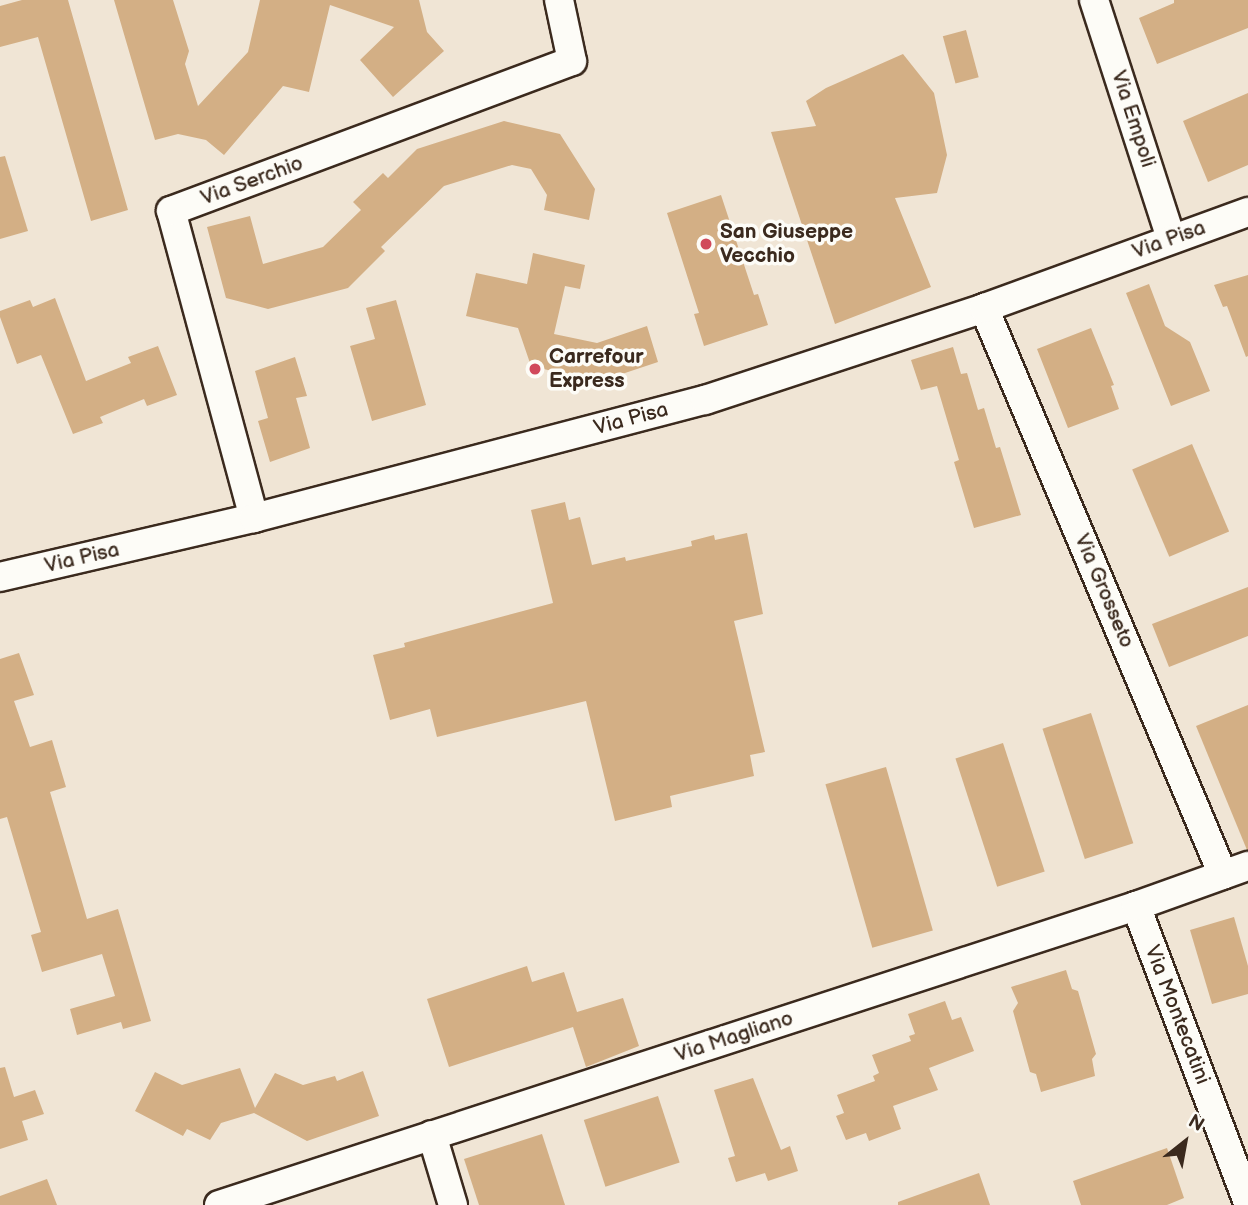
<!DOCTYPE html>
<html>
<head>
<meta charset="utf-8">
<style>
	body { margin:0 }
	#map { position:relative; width:1248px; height:1205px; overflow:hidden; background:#f0e5d5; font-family:"Balsamiq Sans",sans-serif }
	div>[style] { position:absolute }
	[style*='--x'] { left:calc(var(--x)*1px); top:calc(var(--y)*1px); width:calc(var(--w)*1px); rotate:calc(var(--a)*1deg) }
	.building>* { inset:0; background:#d3af85; transform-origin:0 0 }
	.roads { filter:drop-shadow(2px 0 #3b2a1e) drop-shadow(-2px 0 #3b2a1e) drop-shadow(0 2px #3b2a1e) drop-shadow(0 -2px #3b2a1e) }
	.minor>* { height:28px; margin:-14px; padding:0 14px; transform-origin:14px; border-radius:14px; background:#fdfcf7 }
	.dots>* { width:19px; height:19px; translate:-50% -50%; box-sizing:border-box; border:4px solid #fdfcf7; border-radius:50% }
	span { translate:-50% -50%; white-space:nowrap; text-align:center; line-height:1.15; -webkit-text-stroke:7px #fdfcf7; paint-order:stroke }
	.street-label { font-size:21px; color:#3b2a1e }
	.poi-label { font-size:21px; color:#3b2a1e; font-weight:700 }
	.left { translate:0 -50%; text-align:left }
	.north { position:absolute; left:1150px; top:1107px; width:70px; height:70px; -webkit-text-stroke:5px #fdfcf7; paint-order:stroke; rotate:31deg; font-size:19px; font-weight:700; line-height:28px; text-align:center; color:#3b2a1e }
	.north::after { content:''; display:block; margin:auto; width:24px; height:32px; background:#3b2a1e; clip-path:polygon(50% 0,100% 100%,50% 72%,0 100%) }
</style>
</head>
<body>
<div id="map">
	<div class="building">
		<i style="clip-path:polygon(22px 0,68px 0,128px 210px,91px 221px,38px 37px,0 47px,0 6px)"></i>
		<i style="clip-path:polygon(114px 0,173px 0,189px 51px,185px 64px,198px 106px,248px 52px,260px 0,419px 0,427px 32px,444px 51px,393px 97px,360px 60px,394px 27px,330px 5px,309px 92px,283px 86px,224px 155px,206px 140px,178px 134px,155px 140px)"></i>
		<i style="clip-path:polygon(1174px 0,1248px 0,1248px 28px,1157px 64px,1139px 18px,1174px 3px)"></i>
		<i style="left:966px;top:30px;width:49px;height:24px;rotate:75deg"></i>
		<i style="clip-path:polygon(903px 54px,934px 93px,947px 155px,937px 193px,895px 198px,931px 287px,835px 324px,771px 132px,816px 126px,806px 101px,826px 88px)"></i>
		<i style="clip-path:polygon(1248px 93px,1248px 165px,1208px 182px,1183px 121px)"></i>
		<i style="clip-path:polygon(504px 121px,560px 134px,595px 189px,589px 220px,544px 210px,547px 195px,531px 169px,512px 165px,444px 186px,381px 247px,385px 251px,348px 288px,268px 309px,226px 298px,207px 227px,250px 216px,263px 264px,323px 247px,361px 210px,353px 202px,383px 173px,388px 178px,417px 149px)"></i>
		<i style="clip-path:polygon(5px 156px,28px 231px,0 239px,0 157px)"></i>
		<i style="clip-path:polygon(721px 195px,754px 295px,758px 294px,768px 325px,704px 346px,694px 314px,699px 313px,667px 213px)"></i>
		<i style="clip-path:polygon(533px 253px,585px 265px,580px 289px,565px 286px,554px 334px,597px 343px,647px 326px,658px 362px,598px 382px,531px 366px,518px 328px,466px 316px,476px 273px,527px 284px)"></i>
		<i style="clip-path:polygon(1248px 275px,1248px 356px,1246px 357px,1227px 306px,1223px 307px,1214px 285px)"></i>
		<i style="clip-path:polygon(1149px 284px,1165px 326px,1190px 342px,1210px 391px,1171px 406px,1126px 293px)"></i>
		<i style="clip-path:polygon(55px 298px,86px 381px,131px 363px,128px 357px,158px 346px,177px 395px,147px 406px,144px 399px,100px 417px,103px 423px,73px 434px,41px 355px,17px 364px,0 317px,0 311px,30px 300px,33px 307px)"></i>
		<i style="clip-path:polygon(396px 300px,426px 405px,372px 421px,350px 346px,375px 339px,366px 308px)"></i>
		<i style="clip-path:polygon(1091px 328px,1114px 385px,1111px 386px,1119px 409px,1068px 428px,1037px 349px)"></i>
		<i style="clip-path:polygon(953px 347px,961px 374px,967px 373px,978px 410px,984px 408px,996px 448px,1000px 447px,1021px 515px,974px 528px,954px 462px,959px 460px,937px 386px,921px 390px,911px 360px)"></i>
		<i style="clip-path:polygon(295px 357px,307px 396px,296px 398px,310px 448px,270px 462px,258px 421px,268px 418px,255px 371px)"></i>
		<i style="left:1192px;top:444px;width:95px;height:65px;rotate:67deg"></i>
		<i style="clip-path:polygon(565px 502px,569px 520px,580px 517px,592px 565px,625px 557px,626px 561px,692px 546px,691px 541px,714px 535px,715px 540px,747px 533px,763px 614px,734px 621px,765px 752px,750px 755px,754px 776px,670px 796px,672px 807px,615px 821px,586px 701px,437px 737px,430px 709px,390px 720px,373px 655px,405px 647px,404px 643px,553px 603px,531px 510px)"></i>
		<i style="clip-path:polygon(1248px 587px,1248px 636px,1169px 667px,1152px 624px)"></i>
		<i style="clip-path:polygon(19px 653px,34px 695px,14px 701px,30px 747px,52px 740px,66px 787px,50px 792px,87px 919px,118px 909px,151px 1021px,123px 1029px,121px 1022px,77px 1035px,70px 1009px,115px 996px,102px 954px,42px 972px,31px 935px,41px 932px,7px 817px,0 819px,0 659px)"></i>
		<i style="clip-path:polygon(1248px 705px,1248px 850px,1247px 850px,1196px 726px)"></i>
		<i style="left:1091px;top:713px;width:137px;height:51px;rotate:72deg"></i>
		<i style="left:1003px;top:743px;width:135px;height:50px;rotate:72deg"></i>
		<i style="left:886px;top:767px;width:170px;height:63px;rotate:74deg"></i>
		<i style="clip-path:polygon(1234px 917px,1248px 966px,1248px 994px,1212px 1004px,1190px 930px)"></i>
		<i style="clip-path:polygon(527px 966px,532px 982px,564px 972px,577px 1012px,623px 998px,639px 1046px,586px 1067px,573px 1027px,449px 1067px,427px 999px)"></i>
		<i style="clip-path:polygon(1066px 970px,1072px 989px,1078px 991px,1096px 1054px,1092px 1059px,1095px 1076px,1041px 1092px,1036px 1074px,1030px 1072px,1013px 1011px,1018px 1003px,1011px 987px)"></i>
		<i style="clip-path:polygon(945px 1001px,952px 1020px,961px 1017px,974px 1051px,929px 1068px,938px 1090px,893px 1106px,901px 1129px,869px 1141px,866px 1133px,846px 1140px,836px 1116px,844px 1113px,837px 1095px,875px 1081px,873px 1076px,879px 1073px,872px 1055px,911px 1041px,909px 1036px,915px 1034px,908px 1014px)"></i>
		<i style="clip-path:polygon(5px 1067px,14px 1097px,35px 1090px,44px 1114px,22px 1121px,28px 1140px,0 1149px,0 1068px)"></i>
		<i style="clip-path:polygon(240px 1068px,255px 1108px,275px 1073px,303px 1085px,335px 1076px,337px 1081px,363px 1071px,379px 1116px,307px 1141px,254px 1113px,221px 1123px,210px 1140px,187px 1129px,183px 1136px,135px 1111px,155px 1072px,182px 1085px)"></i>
		<i style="clip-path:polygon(753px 1078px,781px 1150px,790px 1146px,798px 1171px,768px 1181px,765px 1173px,736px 1182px,728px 1158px,735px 1156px,714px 1090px)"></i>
		<i style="left:658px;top:1096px;width:70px;height:78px;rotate:72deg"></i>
		<i style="clip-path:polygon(542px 1134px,565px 1205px,479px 1205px,464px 1159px)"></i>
		<i style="clip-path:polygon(1167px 1148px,1184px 1198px,1167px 1205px,1081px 1205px,1073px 1181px)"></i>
		<i style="clip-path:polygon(979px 1173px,990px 1205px,898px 1205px,898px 1202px)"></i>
		<i style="clip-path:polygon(47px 1179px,57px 1205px,0 1205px,0 1196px)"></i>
	</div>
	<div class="roads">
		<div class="minor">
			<i style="--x:1094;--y:0;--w:251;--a:72.1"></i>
			<i style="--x:984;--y:308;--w:615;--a:67.14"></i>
			<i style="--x:254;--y:518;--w:318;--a:-105.1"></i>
			<i style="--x:171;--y:211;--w:428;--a:-20.5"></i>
			<i style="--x:572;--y:61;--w:62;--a:-102"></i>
			<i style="--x:0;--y:577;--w:261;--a:-13.1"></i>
			<i style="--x:254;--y:518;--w:466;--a:-14.7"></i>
			<i style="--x:705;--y:400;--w:294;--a:-18.2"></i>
			<i style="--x:984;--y:308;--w:281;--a:-20"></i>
			<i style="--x:1136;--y:906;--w:317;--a:69.3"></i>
			<i style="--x:432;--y:1135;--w:73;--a:73.3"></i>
			<i style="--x:219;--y:1205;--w:965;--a:-18.06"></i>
			<i style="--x:1136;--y:906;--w:119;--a:-19.7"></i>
		</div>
	</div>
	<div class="dots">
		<i style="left:706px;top:244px;background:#d1495b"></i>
		<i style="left:535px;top:369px;background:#d1495b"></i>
	</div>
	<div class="street-label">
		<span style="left:1133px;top:119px;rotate:72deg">Via Empoli</span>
		<span style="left:252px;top:181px;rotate:-20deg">Via Serchio</span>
		<span style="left:1169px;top:240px;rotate:-20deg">Via Pisa</span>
		<span style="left:631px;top:419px;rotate:-15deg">Via Pisa</span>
		<span style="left:82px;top:558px;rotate:-13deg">Via Pisa</span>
		<span style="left:1104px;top:591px;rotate:67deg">Via Grosseto</span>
		<span style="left:1177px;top:1015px;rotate:69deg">Via Montecatini</span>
		<span style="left:734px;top:1037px;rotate:-18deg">Via Magliano</span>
	</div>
	<div class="poi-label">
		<span class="left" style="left:720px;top:244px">San Giuseppe<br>Vecchio</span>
		<span class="left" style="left:549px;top:369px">Carrefour<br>Express</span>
	</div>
	<div class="north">N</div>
</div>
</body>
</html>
